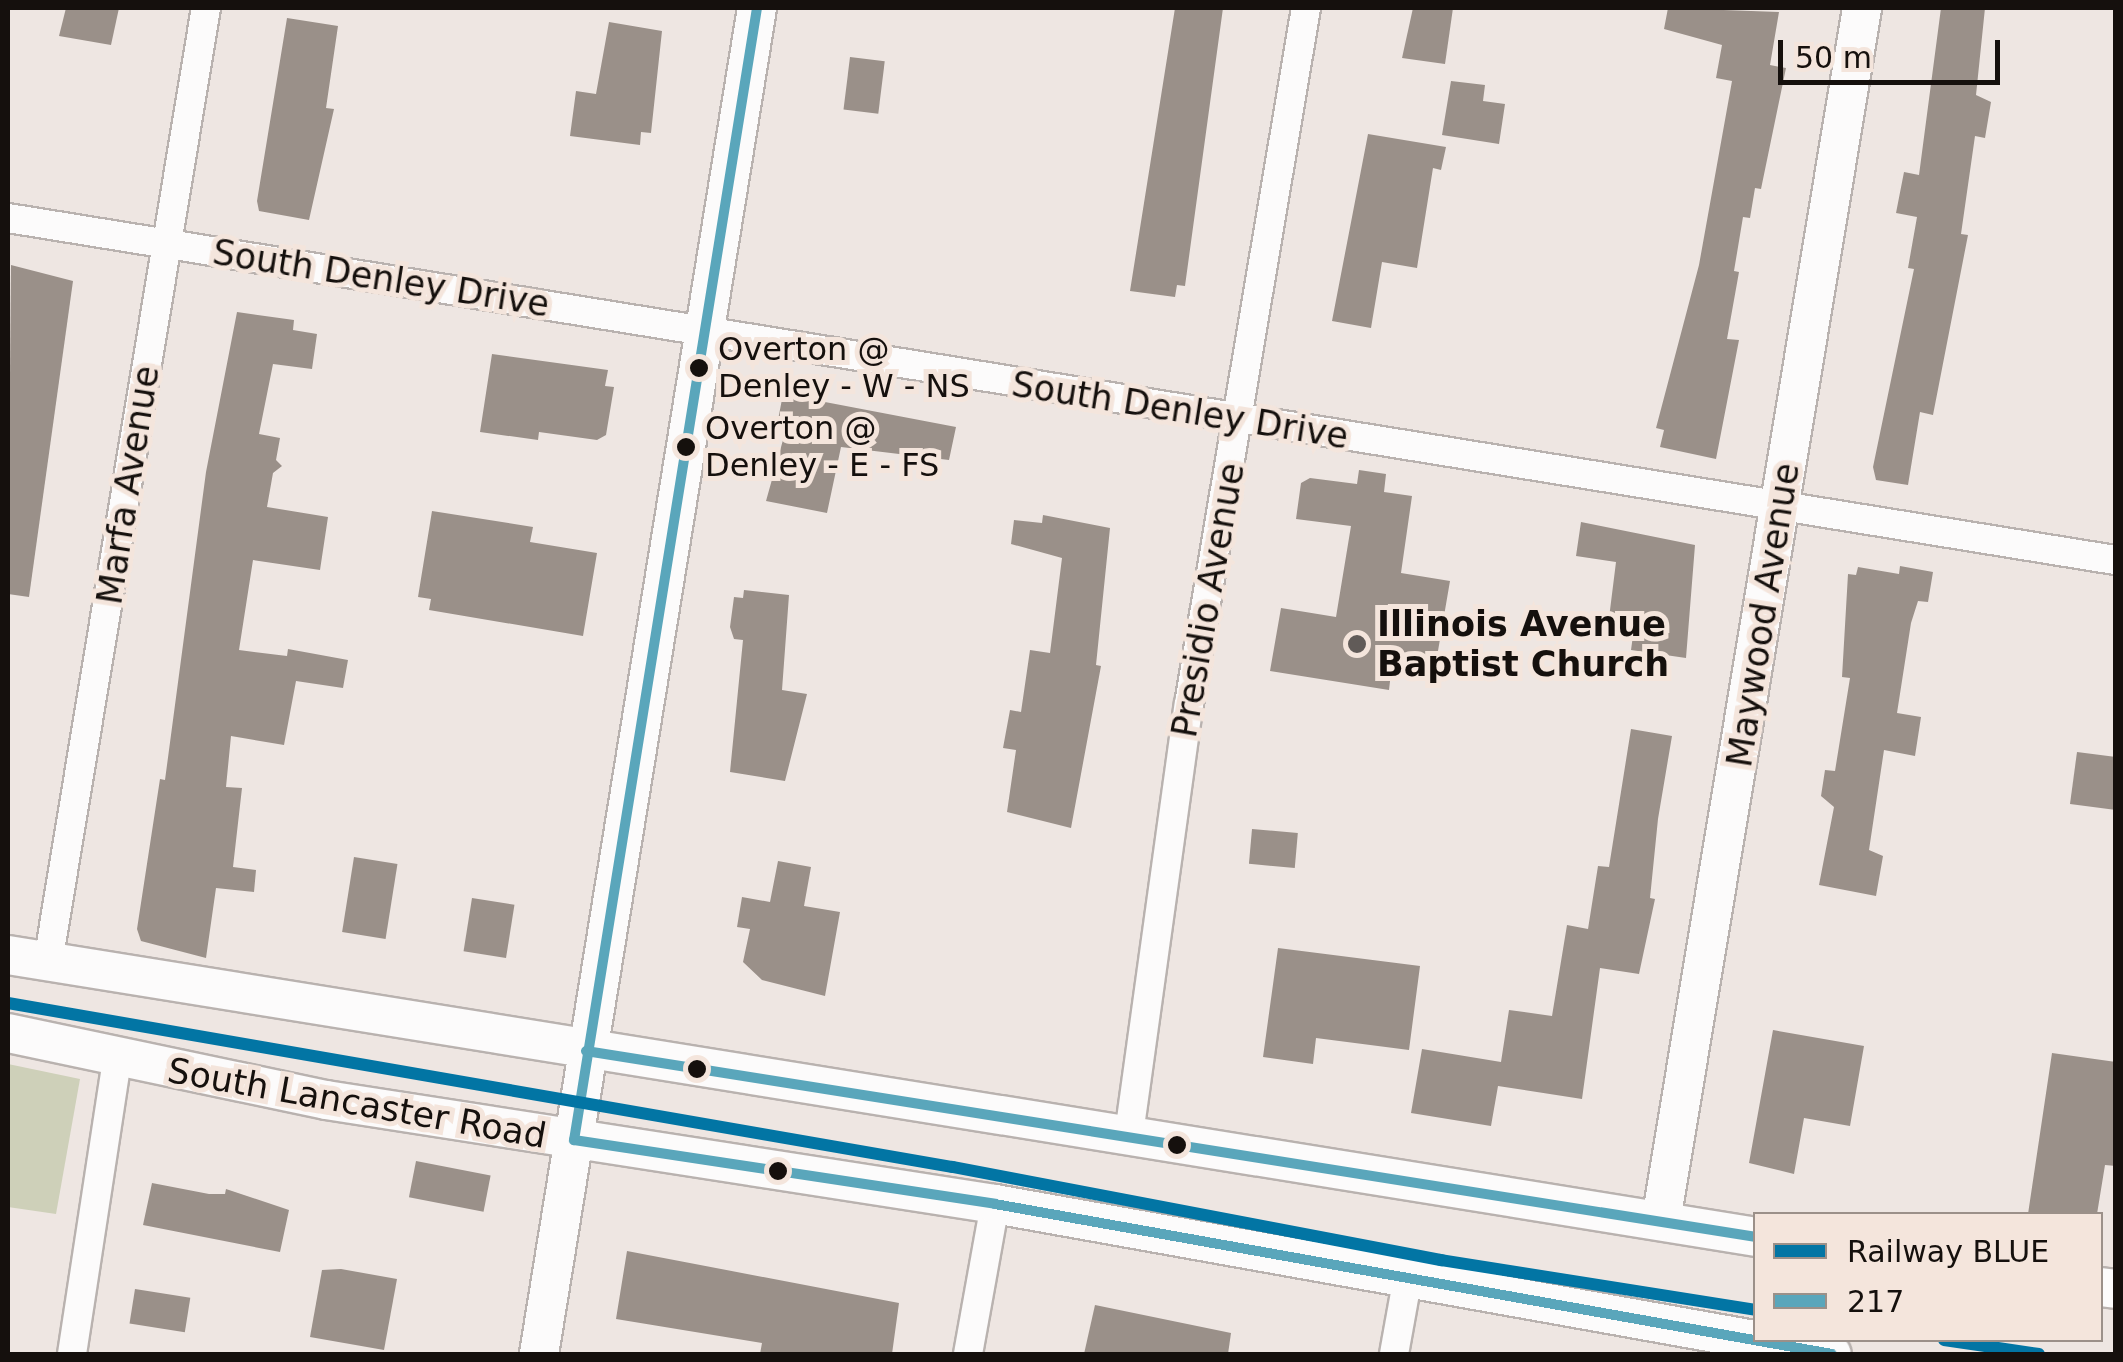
<!DOCTYPE html>
<html>
<head>
<meta charset="utf-8">
<style>
	body { margin:0 }
	#map { position:relative; width:2123px; height:1362px; overflow:hidden; background:#eee6e2; font-family:"DejaVu Sans",sans-serif }
	div>[style] { position:absolute }
	[style*='--x'] { left:calc(var(--x)*1px); top:calc(var(--y)*1px); width:calc(var(--w)*1px); rotate:calc(var(--a)*1deg) }
	.green>* { inset:0; background:#ced0b9 }
	.building>* { inset:0; background:#9a9089; transform-origin:0 0 }
	.roads { filter:drop-shadow(2px 0 #b9b2af) drop-shadow(-2px 0 #b9b2af) drop-shadow(0 2px #b9b2af) drop-shadow(0 -2px #b9b2af) }
	.street>* { height:28px; margin:-14px; padding:0 14px; transform-origin:14px; border-radius:14px; background:#fcfbfb }
	.secondary>* { height:38px; margin:-19px; padding:0 19px; transform-origin:19px; border-radius:19px; background:#fcfbfb }
	.bus-1>* { height:10px; margin:-5px; padding:0 5px; transform-origin:5px; border-radius:5px; background:#5aa6bb }
	.rail-1>* { height:12px; margin:-6px; padding:0 6px; transform-origin:6px; border-radius:6px; background:#0275a4 }
	.dots>* { width:28px; height:28px; translate:-50% -50%; box-sizing:border-box; border:5px solid #f4e5dc; border-radius:50% }
	span { translate:-50% -50%; white-space:nowrap; text-align:center; line-height:1.15; -webkit-text-stroke:10px #f4e5dc; paint-order:stroke }
	.bus-label { font-size:32px; color:#15100d }
	.left { translate:0 -50%; text-align:left }
	.street-label { font-size:35px; color:#15100d }
	.poi-label { font-size:35px; color:#15100d; font-weight:700 }
	.frame { position:absolute; inset:0; border:10px solid #15100d; pointer-events:none }
	.legend { position:absolute; left:1753px; top:1212px; width:350px; height:130px; box-sizing:border-box; background:#f4e5dc; border:2px solid #9b9089; margin:0; padding:12px 18px; list-style:none; font-size:30px; color:#15100d }
	.legend li { display:flex; align-items:center; gap:20px; height:50px }
	.legend b { width:50px; border:2px solid #9b9089 }
	.scale { position:absolute; left:1778px; top:40px; width:222px; height:45px; box-sizing:border-box; border:5px solid #15100d; border-top:0; padding-left:12px; font-size:30px; line-height:35px; white-space:nowrap; color:#15100d; -webkit-text-stroke:8px #f4e5dc; paint-order:stroke }
</style>
</head>
<body>
<div id="map">
	<div class="green">
		<i style="clip-path:polygon(8px 1064px,80px 1079px,56px 1214px,8px 1207px)"></i>
	</div>
	<div class="building">
		<i style="clip-path:polygon(66px 8px,119px 8px,111px 45px,59px 36px)"></i>
		<i style="clip-path:polygon(1175px 8px,1223px 8px,1185px 286px,1177px 285px,1175px 297px,1130px 291px)"></i>
		<i style="clip-path:polygon(1413px 8px,1453px 8px,1445px 64px,1402px 58px)"></i>
		<i style="clip-path:polygon(1668px 8px,1779px 12px,1770px 65px,1786px 68px,1761px 189px,1755px 188px,1750px 218px,1743px 217px,1734px 271px,1739px 272px,1727px 339px,1739px 340px,1716px 459px,1660px 447px,1664px 430px,1656px 428px,1699px 265px,1732px 81px,1716px 78px,1722px 45px,1664px 29px)"></i>
		<i style="clip-path:polygon(1941px 8px,1985px 8px,1976px 95px,1991px 102px,1985px 138px,1975px 136px,1961px 234px,1968px 235px,1933px 415px,1920px 412px,1908px 485px,1876px 480px,1873px 467px,1914px 269px,1908px 268px,1917px 217px,1896px 213px,1904px 172px,1919px 175px)"></i>
		<i style="clip-path:polygon(287px 18px,338px 26px,326px 108px,334px 109px,309px 220px,259px 211px,257px 201px)"></i>
		<i style="clip-path:polygon(609px 22px,662px 31px,651px 133px,641px 132px,640px 145px,570px 136px,576px 91px,596px 94px)"></i>
		<i style="left:850px;top:57px;width:35px;height:53px;rotate:7deg"></i>
		<i style="clip-path:polygon(1451px 81px,1485px 85px,1483px 101px,1505px 104px,1499px 144px,1442px 135px)"></i>
		<i style="clip-path:polygon(1368px 134px,1446px 147px,1441px 170px,1433px 168px,1417px 268px,1382px 262px,1371px 328px,1332px 321px)"></i>
		<i style="clip-path:polygon(11px 265px,73px 281px,29px 597px,8px 594px)"></i>
		<i style="clip-path:polygon(237px 312px,294px 320px,293px 330px,317px 334px,312px 369px,273px 364px,259px 434px,280px 438px,276px 460px,282px 466px,273px 473px,267px 507px,328px 517px,320px 570px,253px 560px,239px 650px,287px 656px,288px 649px,348px 660px,343px 688px,296px 681px,284px 745px,231px 736px,226px 787px,242px 788px,233px 867px,256px 870px,254px 892px,216px 888px,206px 958px,141px 941px,137px 929px,160px 779px,165px 780px,206px 472px)"></i>
		<i style="clip-path:polygon(492px 354px,608px 370px,605px 386px,614px 387px,606px 435px,597px 440px,539px 432px,538px 440px,480px 432px)"></i>
		<i style="clip-path:polygon(783px 394px,956px 427px,949px 460px,841px 447px,827px 513px,766px 501px,788px 422px,778px 420px)"></i>
		<i style="clip-path:polygon(1359px 470px,1386px 474px,1384px 492px,1412px 496px,1401px 573px,1450px 581px,1433px 680px,1391px 673px,1389px 690px,1270px 671px,1281px 608px,1336px 617px,1351px 526px,1296px 519px,1301px 483px,1310px 478px,1357px 484px)"></i>
		<i style="clip-path:polygon(432px 511px,533px 527px,530px 542px,597px 553px,583px 636px,429px 610px,431px 599px,418px 597px)"></i>
		<i style="clip-path:polygon(1043px 515px,1110px 528px,1096px 665px,1101px 666px,1071px 828px,1007px 812px,1016px 750px,1003px 748px,1010px 710px,1021px 712px,1030px 650px,1050px 653px,1062px 558px,1011px 544px,1014px 520px,1042px 523px)"></i>
		<i style="clip-path:polygon(1581px 522px,1695px 545px,1686px 658px,1631px 650px,1635px 621px,1609px 618px,1616px 562px,1576px 556px)"></i>
		<i style="clip-path:polygon(1900px 566px,1933px 572px,1928px 602px,1918px 601px,1911px 623px,1897px 713px,1921px 717px,1915px 756px,1884px 750px,1869px 850px,1883px 856px,1876px 896px,1819px 885px,1834px 807px,1821px 796px,1825px 770px,1835px 771px,1850px 678px,1842px 677px,1848px 574px,1856px 575px,1858px 567px,1899px 574px)"></i>
		<i style="clip-path:polygon(744px 590px,789px 595px,782px 690px,807px 694px,785px 781px,730px 772px,743px 640px,734px 639px,730px 627px,734px 597px,743px 598px)"></i>
		<i style="clip-path:polygon(1631px 729px,1672px 736px,1658px 819px,1650px 898px,1655px 899px,1639px 974px,1600px 968px,1582px 1099px,1498px 1086px,1491px 1126px,1411px 1113px,1422px 1049px,1501px 1062px,1509px 1010px,1552px 1016px,1567px 925px,1588px 929px,1598px 866px,1609px 867px)"></i>
		<i style="clip-path:polygon(2077px 752px,2116px 757px,2116px 810px,2070px 804px)"></i>
		<i style="left:1252px;top:829px;width:46px;height:35px;rotate:5deg"></i>
		<i style="left:354px;top:857px;width:44px;height:76px;rotate:9deg"></i>
		<i style="clip-path:polygon(778px 861px,811px 867px,804px 906px,840px 912px,825px 996px,762px 980px,743px 962px,750px 929px,737px 927px,742px 897px,770px 902px)"></i>
		<i style="left:472px;top:898px;width:43px;height:54px;rotate:9deg"></i>
		<i style="clip-path:polygon(1278px 948px,1420px 966px,1409px 1050px,1316px 1038px,1313px 1064px,1263px 1057px)"></i>
		<i style="clip-path:polygon(1773px 1030px,1864px 1046px,1850px 1126px,1804px 1118px,1794px 1174px,1749px 1163px)"></i>
		<i style="clip-path:polygon(2052px 1053px,2116px 1062px,2116px 1166px,2105px 1165px,2097px 1214px,2028px 1214px)"></i>
		<i style="left:416px;top:1161px;width:76px;height:37px;rotate:11deg"></i>
		<i style="clip-path:polygon(152px 1183px,209px 1194px,225px 1194px,226px 1189px,289px 1210px,280px 1252px,143px 1225px)"></i>
		<i style="clip-path:polygon(627px 1251px,899px 1303px,892px 1354px,760px 1354px,762px 1343px,616px 1319px)"></i>
		<i style="clip-path:polygon(341px 1269px,397px 1279px,384px 1350px,310px 1337px,322px 1270px)"></i>
		<i style="left:135px;top:1289px;width:56px;height:35px;rotate:9deg"></i>
		<i style="clip-path:polygon(1095px 1305px,1231px 1333px,1228px 1354px,1084px 1354px)"></i>
	</div>
	<div class="roads">
		<div class="street">
			<i style="--x:8;--y:218;--w:2136;--a:9.22"></i>
			<i style="--x:48;--y:962;--w:967;--a:-80.6"></i>
			<i style="--x:1129;--y:1134;--w:434;--a:-82.1"></i>
			<i style="--x:1189;--y:704;--w:706;--a:-80.46"></i>
			<i style="--x:72;--y:1354;--w:297;--a:-81.3"></i>
			<i style="--x:968;--y:1354;--w:152;--a:-79.8"></i>
			<i style="--x:1394;--y:1354;--w:73;--a:-79.8"></i>
		</div>
		<div class="secondary">
			<i style="--x:8;--y:955;--w:1771;--a:9.16"></i>
			<i style="--x:8;--y:1033;--w:325;--a:11.9"></i>
			<i style="--x:326;--y:1100;--w:677;--a:8.84"></i>
			<i style="--x:995;--y:1204;--w:850;--a:10.16"></i>
			<i style="--x:1661;--y:1221;--w:1230;--a:-80.59"></i>
			<i style="--x:2100;--y:1287;--w:16;--a:7"></i>
			<i style="--x:539;--y:1354;--w:1364;--a:-80.8"></i>
		</div>
	</div>
	<div class="bus-1">
		<i style="--x:757;--y:8;--w:1147;--a:99.18"></i>
		<i style="--x:574;--y:1140;--w:426;--a:8.6"></i>
		<i style="--x:995;--y:1204;--w:850;--a:10.16"></i>
		<i style="--x:586;--y:1051;--w:1185;--a:9.03"></i>
	</div>
	<div class="rail-1">
		<i style="--x:8;--y:1003;--w:959;--a:9.85"></i>
		<i style="--x:953;--y:1167;--w:497;--a:10.8"></i>
		<i style="--x:1441;--y:1260;--w:319;--a:9"></i>
		<i style="--x:1944;--y:1340;--w:96;--a:8.4"></i>
	</div>
	<div class="dots">
		<i style="left:699px;top:368px;background:#15100d"></i>
		<i style="left:686px;top:447px;background:#15100d"></i>
		<i style="left:1357px;top:644px;background:#615b58"></i>
		<i style="left:697px;top:1069px;background:#15100d"></i>
		<i style="left:1177px;top:1145px;background:#15100d"></i>
		<i style="left:778px;top:1171px;background:#15100d"></i>
	</div>
	<div class="bus-label">
		<span class="left" style="left:718px;top:368px">Overton @<br>Denley - W - NS</span>
		<span class="left" style="left:705px;top:447px">Overton @<br>Denley - E - FS</span>
	</div>
	<div class="street-label">
		<span style="left:381px;top:278px;rotate:9deg">South Denley Drive</span>
		<span style="left:1180px;top:410px;rotate:9deg">South Denley Drive</span>
		<span style="left:128px;top:485px;rotate:-81deg">Marfa Avenue</span>
		<span style="left:1208px;top:600px;rotate:-80deg">Presidio Avenue</span>
		<span style="left:1763px;top:615px;rotate:-81deg">Maywood Avenue</span>
		<span style="left:357px;top:1103px;rotate:10deg">South Lancaster Road</span>
	</div>
	<div class="poi-label">
		<span class="left" style="left:1377px;top:644px">Illinois Avenue<br>Baptist Church</span>
	</div>
	<div class="frame"></div>
	<ul class="legend">
	<li><b style="height:12px;background:#0275a4"></b>Railway BLUE</li>
	<li><b style="height:12px;background:#5aa6bb"></b>217</li>
	</ul>
	<div class="scale">50 m</div>
</div>
</body>
</html>
